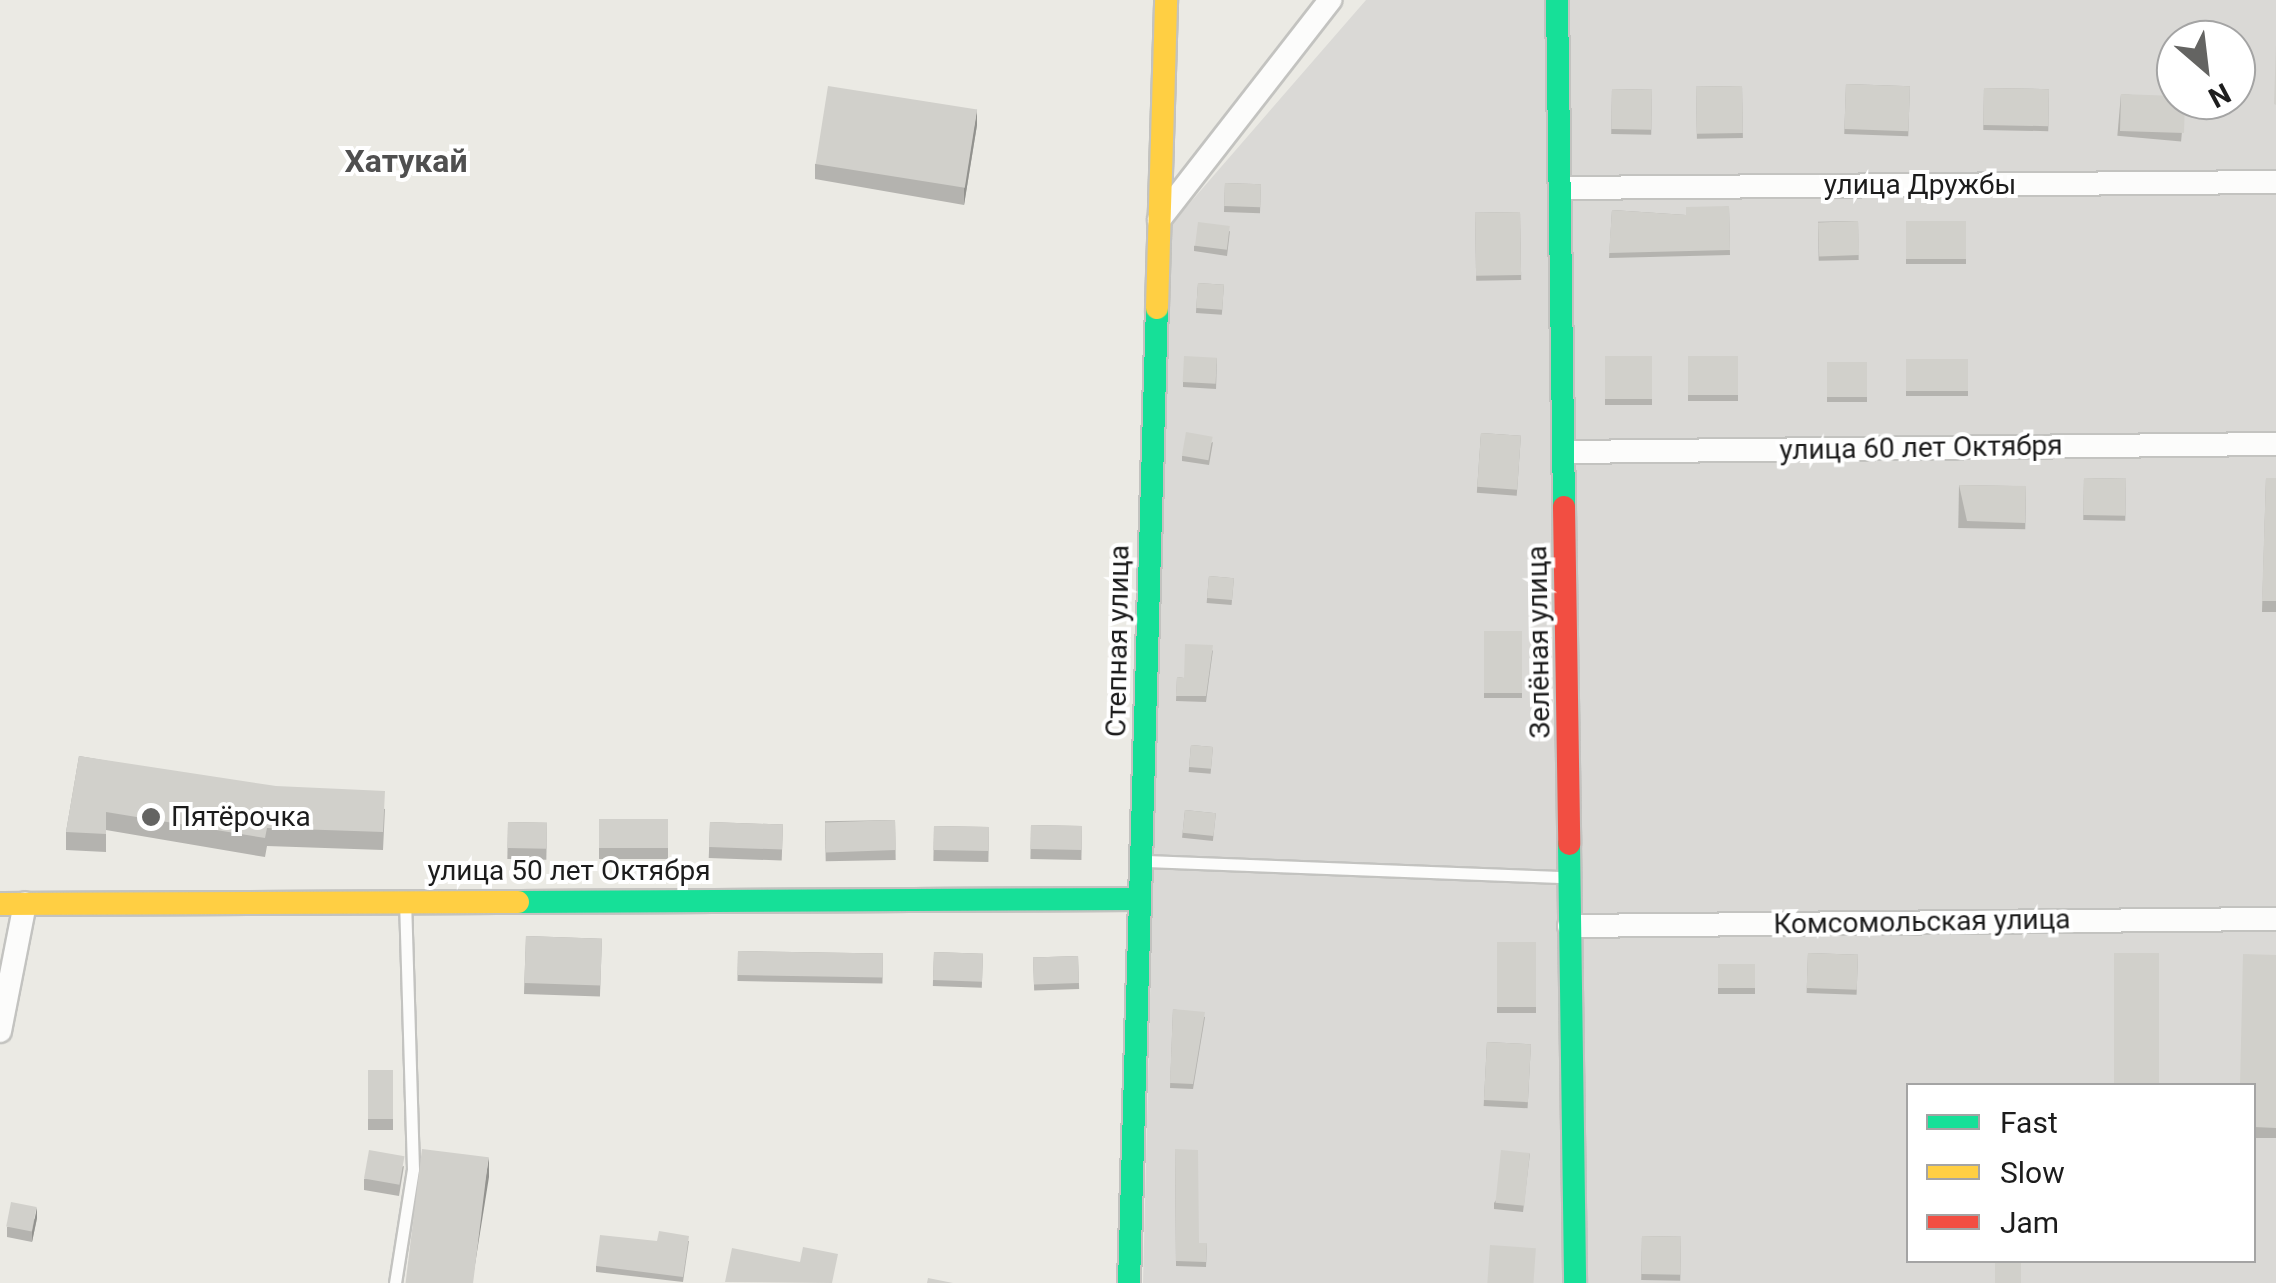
<!DOCTYPE html>
<html>
<head>
<meta charset="utf-8">
<style>
	body { margin:0 }
	#map { position:relative; width:2276px; height:1283px; overflow:hidden; background:#ebeae4; font-family:Roboto,sans-serif }
	div>[style] { position:absolute }
	[style*='--x'] { left:calc(var(--x)*1px); top:calc(var(--y)*1px); width:calc(var(--w)*1px); rotate:calc(var(--a)*1deg) }
	.residential>* { inset:0; background:#dad9d6 }
	.roads { filter:drop-shadow(2px 0 #c3c3c0) drop-shadow(-2px 0 #c3c3c0) drop-shadow(0 2px #c3c3c0) drop-shadow(0 -2px #c3c3c0) }
	.lane>* { height:11px; margin:-5.5px; padding:0 5.5px; transform-origin:5.5px; border-radius:5.5px; background:#fcfcfb }
	.street>* { height:22px; margin:-11px; padding:0 11px; transform-origin:11px; border-radius:11px; background:#fcfcfb }
	.fast>* { height:22px; margin:-11px; padding:0 11px; transform-origin:11px; border-radius:11px; background:#16e098 }
	.slow>* { height:22px; margin:-11px; padding:0 11px; transform-origin:11px; border-radius:11px; background:#ffcf43 }
	.jam>* { height:22px; margin:-11px; padding:0 11px; transform-origin:11px; border-radius:11px; background:#f24e42 }
	.wall>* { inset:0; background:#b4b3af; transform-origin:0 0 }
	.shaded-wall>* { inset:0; background:#92928e }
	.building>* { inset:0; background:#d1d0cb; transform-origin:0 0 }
	.dots>* { width:28px; height:28px; translate:-50% -50%; box-sizing:border-box; border:5px solid #fff; border-radius:50% }
	span { translate:-50% -50%; white-space:nowrap; text-align:center; line-height:1.15; -webkit-text-stroke:8px #fff; paint-order:stroke }
	.street-label { font-size:28px; color:#1c1c1c }
	.poi-label { font-size:28px; color:#1c1c1c }
	.left { translate:0 -50%; text-align:left }
	.quarter-label { font-size:32px; color:#4f4f4f; font-weight:700 }
	.legend { position:absolute; left:1906px; top:1083px; width:350px; height:180px; box-sizing:border-box; background:#fff; border:2px solid #a4a4a4; margin:0; padding:12px 18px; list-style:none; font-size:30px; color:#1c1c1c }
	.legend li { display:flex; align-items:center; gap:20px; height:50px }
	.legend b { width:50px; border:2px solid #a4a4a4 }
	.north { position:absolute; left:2156px; top:20px; width:100px; height:100px; box-sizing:border-box; background:#fff; border:2px solid #a4a4a4; border-radius:50%; rotate:152deg; font-size:28px; font-weight:700; line-height:40px; text-align:center; color:#1c1c1c }
	.north::after { content:''; display:block; margin:auto; width:35px; height:45px; background:#646462; clip-path:polygon(50% 0,100% 100%,50% 72%,0 100%) }
</style>
</head>
<body>
<div id="map">
	<div class="residential">
		<i style="clip-path:polygon(evenodd,1366px 0,2276px 0,2276px 1283px,1143px 1283px,1169px 227px,1366px 0,2176px 40px,2236px 40px,2236px 100px,2176px 100px,2176px 40px,1366px 0,1908px 1086px,2254px 1086px,2254px 1260px,1908px 1260px,1908px 1086px)"></i>
	</div>
	<div class="roads">
		<div class="lane">
			<i style="--x:1145;--y:861;--w:422;--a:2.2"></i>
			<i style="--x:395;--y:1283;--w:115;--a:-81"></i>
			<i style="--x:413;--y:1169;--w:263;--a:-91.7"></i>
		</div>
		<div class="street">
			<i style="--x:1563;--y:188;--w:713;--a:-0.48"></i>
			<i style="--x:1159;--y:220;--w:279;--a:-52.1"></i>
			<i style="--x:1567;--y:452;--w:709;--a:-0.65"></i>
			<i style="--x:1569;--y:926;--w:707;--a:-0.57"></i>
			<i style="--x:0;--y:1031;--w:130;--a:-78.9"></i>
		</div>
		<div class="fast">
			<i style="--x:1557;--y:0;--w:507;--a:89.21"></i>
			<i style="--x:1569;--y:844;--w:439;--a:89.2"></i>
			<i style="--x:518;--y:902;--w:620;--a:-0.28"></i>
			<i style="--x:1129;--y:1283;--w:975;--a:-88.36"></i>
		</div>
		<div class="slow">
			<i style="--x:1157;--y:308;--w:308;--a:-88.3"></i>
			<i style="--x:0;--y:904;--w:518;--a:-0.22"></i>
		</div>
		<div class="jam">
			<i style="--x:1564;--y:507;--w:337;--a:89.1"></i>
		</div>
	</div>
	<div class="wall">
		<i style="left:1846px;top:84px;width:64px;height:50px;rotate:2deg"></i>
		<i style="left:1742px;top:86px;width:52px;height:46px;rotate:89deg"></i>
		<i style="left:1984px;top:88px;width:65px;height:42px;rotate:1deg"></i>
		<i style="left:1612px;top:89px;width:40px;height:45px;rotate:1deg"></i>
		<i style="left:2121px;top:94px;width:64px;height:42px;rotate:5deg"></i>
		<i style="clip-path:polygon(977px 125px,964px 205px,815px 179px,815px 164px)"></i>
		<i style="left:1225px;top:183px;width:36px;height:29px;rotate:2deg"></i>
		<i style="clip-path:polygon(1729px 206px,1730px 255px,1609px 258px,1612px 210px,1686px 215px)"></i>
		<i style="left:1520px;top:212px;width:68px;height:45px;rotate:89deg"></i>
		<i style="left:1858px;top:221px;width:39px;height:40px;rotate:89deg"></i>
		<i style="left:1906px;top:221px;width:60px;height:43px"></i>
		<i style="clip-path:polygon(1230px 231px,1227px 256px,1194px 251px,1194px 246px)"></i>
		<i style="left:1198px;top:283px;width:26px;height:30px;rotate:4deg"></i>
		<i style="left:1605px;top:356px;width:47px;height:49px"></i>
		<i style="left:1688px;top:356px;width:50px;height:45px"></i>
		<i style="clip-path:polygon(1217px 358px,1216px 389px,1183px 387px,1183px 382px)"></i>
		<i style="left:1906px;top:359px;width:62px;height:37px"></i>
		<i style="left:1867px;top:362px;width:40px;height:40px;rotate:90deg"></i>
		<i style="left:1481px;top:433px;width:40px;height:60px;rotate:4deg"></i>
		<i style="clip-path:polygon(1213px 442px,1209px 465px,1182px 461px,1182px 456px)"></i>
		<i style="left:2084px;top:478px;width:42px;height:42px;rotate:1deg"></i>
		<i style="clip-path:polygon(2266px 478px,2276px 478px,2276px 612px,2262px 612px)"></i>
		<i style="left:1959px;top:485px;width:67px;height:43px;rotate:1deg"></i>
		<i style="left:1209px;top:576px;width:25px;height:27px;rotate:5deg"></i>
		<i style="left:1484px;top:631px;width:38px;height:67px"></i>
		<i style="clip-path:polygon(1213px 650px,1206px 702px,1176px 701px,1177px 677px,1184px 678px)"></i>
		<i style="left:1191px;top:745px;width:22px;height:27px;rotate:5deg"></i>
		<i style="clip-path:polygon(79px 756px,385px 809px,383px 850px,267px 846px,265px 857px,106px 830px,106px 852px,66px 850px,66px 832px)"></i>
		<i style="left:1185px;top:810px;width:31px;height:28px;rotate:6deg"></i>
		<i style="left:599px;top:819px;width:69px;height:40px"></i>
		<i style="left:895px;top:820px;width:40px;height:70px;rotate:89deg"></i>
		<i style="left:508px;top:822px;width:39px;height:37px;rotate:1deg"></i>
		<i style="left:710px;top:822px;width:73px;height:36px;rotate:2deg"></i>
		<i style="left:1031px;top:825px;width:51px;height:34px;rotate:1deg"></i>
		<i style="left:934px;top:826px;width:55px;height:35px;rotate:1deg"></i>
		<i style="left:526px;top:936px;width:76px;height:58px;rotate:2deg"></i>
		<i style="left:1536px;top:942px;width:71px;height:39px;rotate:90deg"></i>
		<i style="left:738px;top:951px;width:145px;height:30px;rotate:1deg"></i>
		<i style="left:934px;top:952px;width:49px;height:34px;rotate:2deg"></i>
		<i style="left:1808px;top:953px;width:50px;height:40px;rotate:2deg"></i>
		<i style="clip-path:polygon(2276px 955px,2276px 1138px,2254px 1138px,2254px 1086px)"></i>
		<i style="left:1078px;top:956px;width:33px;height:45px;rotate:88deg"></i>
		<i style="left:1718px;top:964px;width:37px;height:30px"></i>
		<i style="clip-path:polygon(1173px 1009px,1205px 1017px,1193px 1089px,1170px 1088px)"></i>
		<i style="left:1487px;top:1042px;width:44px;height:64px;rotate:3deg"></i>
		<i style="left:368px;top:1070px;width:25px;height:60px"></i>
		<i style="clip-path:polygon(1175px 1149px,1199px 1243px,1207px 1243px,1206px 1267px,1176px 1266px)"></i>
		<i style="clip-path:polygon(1530px 1153px,1523px 1212px,1494px 1209px,1494px 1203px)"></i>
		<i style="clip-path:polygon(404px 1166px,399px 1196px,364px 1190px,364px 1179px)"></i>
		<i style="clip-path:polygon(37px 1218px,32px 1242px,7px 1237px,7px 1227px)"></i>
		<i style="left:1642px;top:1236px;width:39px;height:44px;rotate:1deg"></i>
		<i style="clip-path:polygon(657px 1241px,689px 1241px,683px 1282px,596px 1272px,596px 1266px)"></i>
	</div>
	<div class="shaded-wall">
		<i style="clip-path:polygon(977px 109px,977px 125px,964px 205px,964px 189px)"></i>
		<i style="clip-path:polygon(489px 1157px,489px 1177px,472px 1283px,468px 1283px)"></i>
		<i style="clip-path:polygon(37px 1207px,37px 1218px,32px 1242px,32px 1232px)"></i>
	</div>
	<div class="building">
		<i style="clip-path:polygon(2276px 45px,2276px 105px,2274px 104px)"></i>
		<i style="left:1846px;top:84px;width:64px;height:45px;rotate:2deg"></i>
		<i style="left:828px;top:86px;width:151px;height:79px;rotate:9deg"></i>
		<i style="left:1742px;top:86px;width:47px;height:46px;rotate:89deg"></i>
		<i style="left:1984px;top:88px;width:65px;height:37px;rotate:1deg"></i>
		<i style="left:1612px;top:89px;width:40px;height:40px;rotate:1deg"></i>
		<i style="clip-path:polygon(2121px 94px,2176px 96px,2176px 100px,2185px 100px,2184px 133px,2120px 131px)"></i>
		<i style="left:1225px;top:183px;width:36px;height:23px;rotate:2deg"></i>
		<i style="clip-path:polygon(1729px 206px,1730px 250px,1609px 253px,1612px 210px,1686px 215px,1686px 207px)"></i>
		<i style="left:1520px;top:212px;width:63px;height:45px;rotate:89deg"></i>
		<i style="left:1858px;top:221px;width:34px;height:40px;rotate:88deg"></i>
		<i style="left:1906px;top:221px;width:60px;height:38px"></i>
		<i style="left:1198px;top:222px;width:32px;height:24px;rotate:7deg"></i>
		<i style="left:1198px;top:283px;width:26px;height:25px;rotate:4deg"></i>
		<i style="left:1184px;top:356px;width:33px;height:26px;rotate:3deg"></i>
		<i style="left:1605px;top:356px;width:47px;height:43px"></i>
		<i style="left:1688px;top:356px;width:50px;height:39px"></i>
		<i style="left:1906px;top:359px;width:62px;height:32px"></i>
		<i style="left:1867px;top:362px;width:35px;height:40px;rotate:90deg"></i>
		<i style="left:1186px;top:432px;width:27px;height:24px;rotate:10deg"></i>
		<i style="left:1481px;top:433px;width:40px;height:54px;rotate:4deg"></i>
		<i style="left:2084px;top:478px;width:42px;height:37px;rotate:1deg"></i>
		<i style="clip-path:polygon(2266px 478px,2276px 478px,2276px 601px,2262px 601px)"></i>
		<i style="clip-path:polygon(1959px 485px,2026px 486px,2025px 523px,1967px 521px)"></i>
		<i style="left:1209px;top:576px;width:25px;height:22px;rotate:5deg"></i>
		<i style="left:1484px;top:631px;width:38px;height:62px"></i>
		<i style="clip-path:polygon(1185px 644px,1213px 645px,1206px 696px,1176px 696px,1177px 677px,1184px 678px)"></i>
		<i style="left:1191px;top:745px;width:22px;height:22px;rotate:5deg"></i>
		<i style="clip-path:polygon(79px 756px,276px 786px,385px 791px,383px 832px,267px 828px,265px 838px,106px 812px,106px 834px,66px 832px)"></i>
		<i style="left:1185px;top:810px;width:31px;height:23px;rotate:6deg"></i>
		<i style="left:599px;top:819px;width:69px;height:29px"></i>
		<i style="left:895px;top:820px;width:30px;height:70px;rotate:88deg"></i>
		<i style="left:508px;top:822px;width:39px;height:26px;rotate:1deg"></i>
		<i style="left:710px;top:822px;width:73px;height:25px;rotate:2deg"></i>
		<i style="left:1031px;top:825px;width:51px;height:24px;rotate:1deg"></i>
		<i style="left:934px;top:826px;width:55px;height:24px;rotate:1deg"></i>
		<i style="left:526px;top:936px;width:76px;height:47px;rotate:2deg"></i>
		<i style="left:1536px;top:942px;width:65px;height:39px;rotate:90deg"></i>
		<i style="left:738px;top:951px;width:145px;height:24px;rotate:1deg"></i>
		<i style="left:934px;top:952px;width:49px;height:28px;rotate:2deg"></i>
		<i style="left:1808px;top:953px;width:50px;height:35px;rotate:2deg"></i>
		<i style="left:2114px;top:953px;width:45px;height:133px"></i>
		<i style="clip-path:polygon(2243px 954px,2276px 955px,2276px 1128px,2254px 1127px,2254px 1086px,2240px 1086px)"></i>
		<i style="left:1078px;top:956px;width:27px;height:45px;rotate:88deg"></i>
		<i style="left:1718px;top:964px;width:37px;height:24px"></i>
		<i style="clip-path:polygon(1173px 1009px,1205px 1012px,1193px 1084px,1170px 1083px)"></i>
		<i style="left:1487px;top:1042px;width:44px;height:58px;rotate:3deg"></i>
		<i style="left:368px;top:1070px;width:25px;height:49px"></i>
		<i style="left:422px;top:1149px;width:67px;height:135px;rotate:7deg"></i>
		<i style="clip-path:polygon(1175px 1149px,1198px 1150px,1199px 1243px,1207px 1243px,1206px 1262px,1176px 1261px)"></i>
		<i style="left:369px;top:1150px;width:36px;height:29px;rotate:10deg"></i>
		<i style="left:1501px;top:1150px;width:29px;height:53px;rotate:6deg"></i>
		<i style="left:11px;top:1202px;width:26px;height:25px;rotate:11deg"></i>
		<i style="clip-path:polygon(659px 1231px,689px 1236px,683px 1277px,596px 1266px,600px 1235px,657px 1241px)"></i>
		<i style="left:1642px;top:1236px;width:39px;height:38px;rotate:1deg"></i>
		<i style="left:1490px;top:1245px;width:46px;height:38px;rotate:4deg"></i>
		<i style="clip-path:polygon(803px 1247px,838px 1254px,832px 1283px,725px 1282px,732px 1248px,800px 1262px)"></i>
		<i style="left:1995px;top:1260px;width:26px;height:23px"></i>
		<i style="clip-path:polygon(928px 1278px,953px 1283px,927px 1283px)"></i>
	</div>
	<div class="dots">
		<i style="left:151px;top:817px;background:#646462"></i>
	</div>
	<div class="street-label">
		<span style="left:1920px;top:185px">улица Дружбы</span>
		<span style="left:1921px;top:448px;rotate:-1deg">улица 60 лет Октября</span>
		<span style="left:1118px;top:641px;rotate:-89deg">Степная улица</span>
		<span style="left:1539px;top:642px;rotate:-91deg">Зелёная улица</span>
		<span style="left:569px;top:871px">улица 50 лет Октября</span>
		<span style="left:1922px;top:922px;rotate:-1deg">Комсомольская улица</span>
	</div>
	<div class="poi-label">
		<span class="left" style="left:171px;top:817px">Пятёрочка</span>
	</div>
	<div class="quarter-label">
		<span style="left:406px;top:161px">Хатукай</span>
	</div>
	<ul class="legend">
	<li><b style="height:12px;background:#16e098"></b>Fast</li>
	<li><b style="height:12px;background:#ffcf43"></b>Slow</li>
	<li><b style="height:12px;background:#f24e42"></b>Jam</li>
	</ul>
	<div class="north">N</div>
</div>
</body>
</html>
